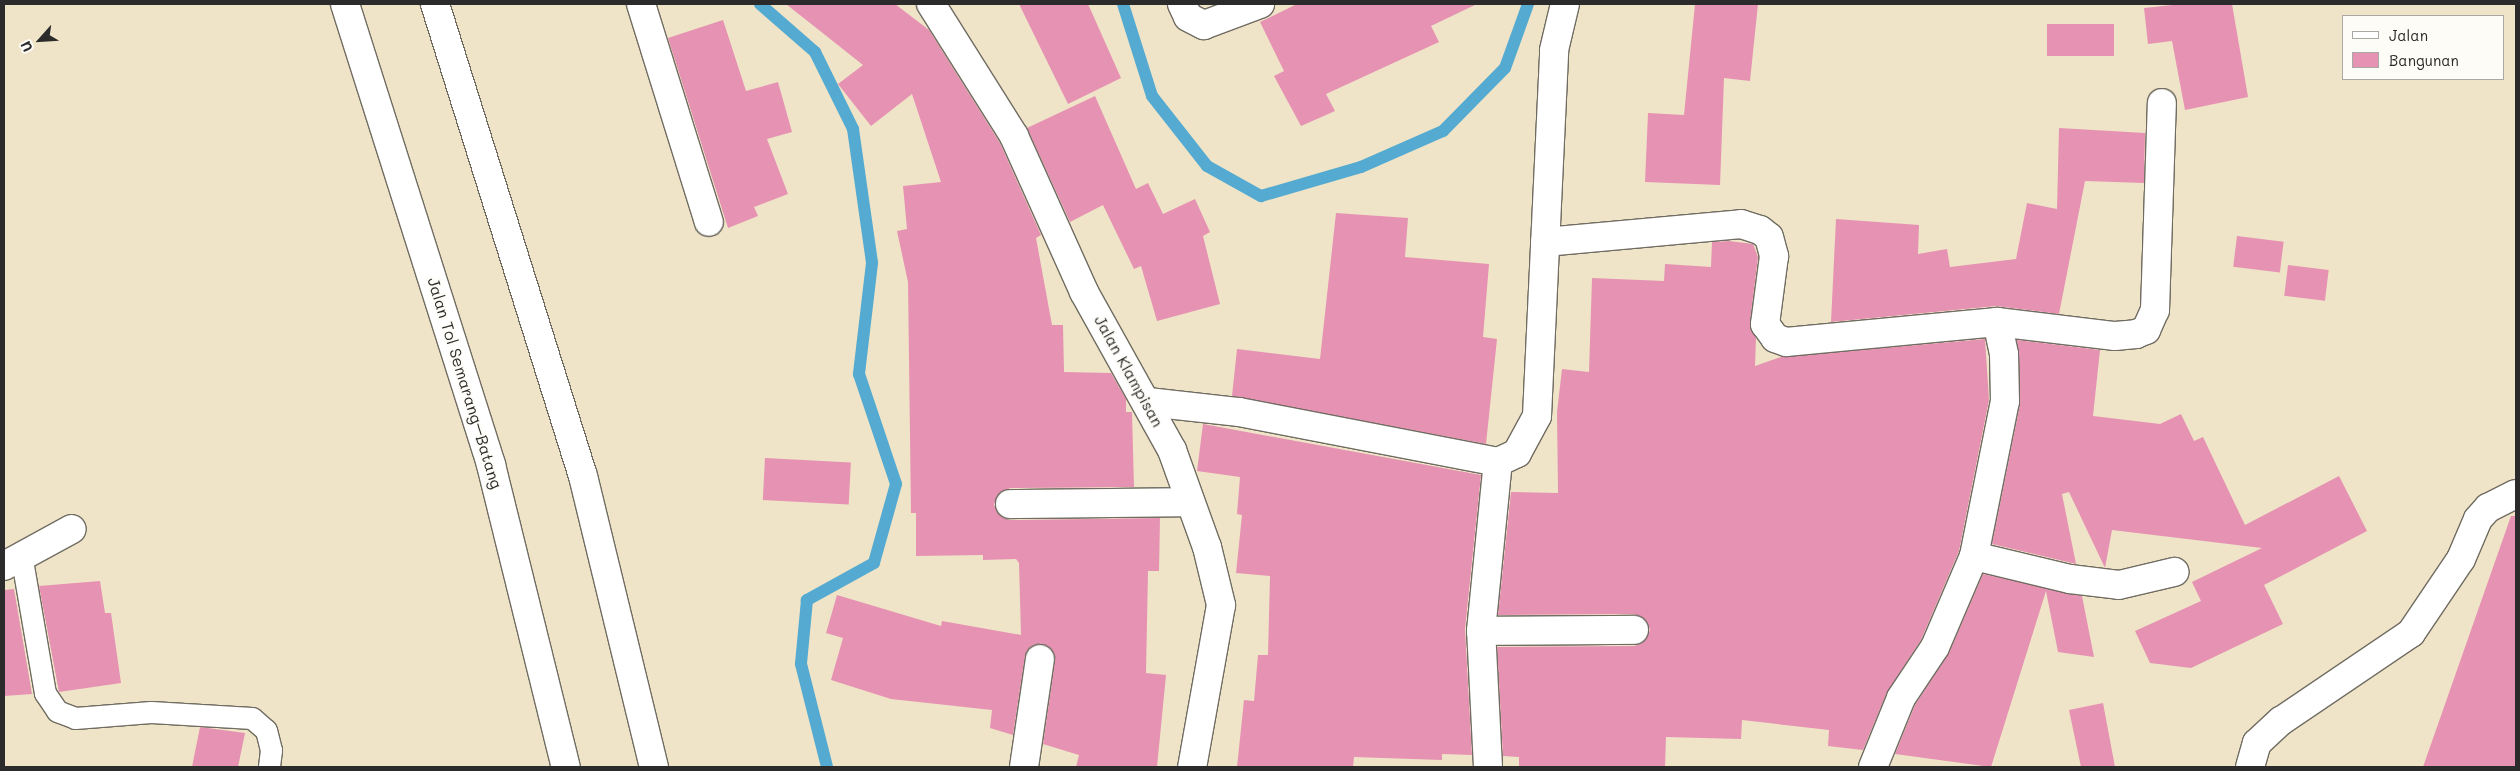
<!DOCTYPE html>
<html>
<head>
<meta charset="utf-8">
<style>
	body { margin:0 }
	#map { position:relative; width:2520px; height:771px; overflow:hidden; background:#efe4c7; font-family:Mali,sans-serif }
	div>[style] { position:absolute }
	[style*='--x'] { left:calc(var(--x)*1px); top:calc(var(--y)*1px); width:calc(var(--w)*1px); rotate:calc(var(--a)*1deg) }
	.stream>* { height:12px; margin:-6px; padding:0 6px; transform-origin:6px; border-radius:6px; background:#54aad1 }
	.building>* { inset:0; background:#e692b3; transform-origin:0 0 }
	.roads { filter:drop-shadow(1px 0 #706c62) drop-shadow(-1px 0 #706c62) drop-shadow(0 1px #706c62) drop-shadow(0 -1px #706c62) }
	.lane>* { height:21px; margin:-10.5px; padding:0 10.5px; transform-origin:10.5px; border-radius:10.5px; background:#fff }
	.street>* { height:28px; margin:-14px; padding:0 14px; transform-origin:14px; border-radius:14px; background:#fff }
	.secondary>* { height:28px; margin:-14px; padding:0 14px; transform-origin:14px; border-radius:14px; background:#fff }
	.highway>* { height:28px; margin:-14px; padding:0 14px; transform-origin:14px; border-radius:14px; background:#fff }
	span { translate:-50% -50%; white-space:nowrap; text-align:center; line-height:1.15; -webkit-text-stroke:4px #fdfcf7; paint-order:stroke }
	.street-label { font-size:16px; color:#2b2b2b }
	.frame { position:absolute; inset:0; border:5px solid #2b2b2b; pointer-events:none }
	.legend { position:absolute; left:2342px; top:15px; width:162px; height:65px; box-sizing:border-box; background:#fdfcf7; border:1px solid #a9a8a5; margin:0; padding:6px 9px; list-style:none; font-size:15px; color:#2b2b2b }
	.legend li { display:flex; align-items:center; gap:10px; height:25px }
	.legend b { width:25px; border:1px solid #a9a8a5 }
	.north { position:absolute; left:15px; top:15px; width:50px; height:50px; -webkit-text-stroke:4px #fdfcf7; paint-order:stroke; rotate:244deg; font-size:14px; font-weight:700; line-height:20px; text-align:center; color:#2b2b2b }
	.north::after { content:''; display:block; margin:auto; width:18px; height:22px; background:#2b2b2b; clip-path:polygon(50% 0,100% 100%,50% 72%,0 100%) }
</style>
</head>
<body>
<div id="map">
	<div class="stream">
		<i style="--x:760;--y:4;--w:73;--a:41.1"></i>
		<i style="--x:815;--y:52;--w:86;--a:63.7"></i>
		<i style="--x:853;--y:129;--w:135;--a:81.9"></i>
		<i style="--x:872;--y:263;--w:112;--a:96.7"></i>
		<i style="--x:859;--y:374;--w:116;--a:71.4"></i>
		<i style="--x:896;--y:484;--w:82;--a:105.6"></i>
		<i style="--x:874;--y:563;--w:77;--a:151.1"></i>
		<i style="--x:807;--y:600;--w:64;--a:95.4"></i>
		<i style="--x:801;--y:664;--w:106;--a:75.8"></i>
		<i style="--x:1123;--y:4;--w:96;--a:72.5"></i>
		<i style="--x:1152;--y:96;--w:89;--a:51.8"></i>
		<i style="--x:1207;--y:166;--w:62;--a:29.1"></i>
		<i style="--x:1261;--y:196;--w:104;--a:-16.2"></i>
		<i style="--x:1361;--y:167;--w:90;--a:-23.7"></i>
		<i style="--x:1443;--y:131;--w:88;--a:-45.5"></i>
		<i style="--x:1505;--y:68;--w:68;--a:-70.2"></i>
	</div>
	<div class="building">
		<i style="clip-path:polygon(786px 4px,895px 4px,929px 30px,1000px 143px,1041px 235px,1036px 238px,1052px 325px,1063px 325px,1064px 372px,1111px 373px,1126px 399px,1126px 412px,1132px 412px,1134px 487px,1010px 488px,997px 496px,994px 505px,1002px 517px,1010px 520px,1160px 518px,1159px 571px,1148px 571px,1146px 673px,1166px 675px,1157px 767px,1076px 767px,1079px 755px,1043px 744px,1055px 661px,1054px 653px,1043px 644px,1034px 645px,1025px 656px,1013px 735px,990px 728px,992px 710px,891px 699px,831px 680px,843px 638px,826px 633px,837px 595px,941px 626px,942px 621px,1021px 635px,1019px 563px,1016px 559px,983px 560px,983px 555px,916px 556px,916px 513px,911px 513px,908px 282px,897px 231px,907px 229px,903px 186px,941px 182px,912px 94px,871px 126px,838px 84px,863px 65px)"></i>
		<i style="clip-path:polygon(1019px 4px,1088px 4px,1121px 78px,1068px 104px)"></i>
		<i style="clip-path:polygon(1297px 4px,1477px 4px,1431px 26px,1439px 42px,1326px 94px,1335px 111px,1301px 126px,1274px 76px,1284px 71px,1260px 22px)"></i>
		<i style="clip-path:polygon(1695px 4px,1758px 4px,1750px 81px,1724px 78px,1720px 185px,1645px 182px,1648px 113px,1684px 115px)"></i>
		<i style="clip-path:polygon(2182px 4px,2232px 4px,2248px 97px,2185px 110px,2172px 41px,2148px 44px,2144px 8px)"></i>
		<i style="clip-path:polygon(723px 20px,746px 91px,778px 82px,792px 132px,767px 139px,788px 194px,754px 207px,758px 216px,728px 228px,668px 38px)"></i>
		<i style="left:2047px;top:24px;width:67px;height:32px"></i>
		<i style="clip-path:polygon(1095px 96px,1136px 189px,1148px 183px,1163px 214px,1195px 199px,1210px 232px,1203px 236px,1220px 304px,1157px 321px,1141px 266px,1134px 269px,1103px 205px,1070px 222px,1027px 128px)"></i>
		<i style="clip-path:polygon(2059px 128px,2145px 133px,2144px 183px,2085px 181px,2059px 314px,1996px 306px,1831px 322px,1836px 219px,1919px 225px,1918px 254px,1947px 249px,1950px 267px,2016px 259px,2027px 203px,2057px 209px)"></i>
		<i style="clip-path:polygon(1336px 213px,1408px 218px,1405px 257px,1489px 264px,1483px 337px,1497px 339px,1486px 444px,1232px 396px,1237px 349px,1320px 359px)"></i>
		<i style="left:2237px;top:236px;width:47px;height:31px;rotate:7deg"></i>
		<i style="clip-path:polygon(1729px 241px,1753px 244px,1758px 257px,1750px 322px,1756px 338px,1755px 366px,1781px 357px,1985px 339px,1989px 400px,1959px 551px,1921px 640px,1887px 692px,1863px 750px,1828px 746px,1829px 730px,1742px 720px,1741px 739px,1666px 737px,1665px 767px,1519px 767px,1519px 757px,1503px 756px,1497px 647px,1634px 646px,1642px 643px,1650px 630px,1647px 622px,1634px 614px,1498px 615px,1511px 492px,1558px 493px,1557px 412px,1562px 369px,1589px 372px,1592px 278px,1664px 281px,1665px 264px,1711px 267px,1712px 242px)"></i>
		<i style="left:2288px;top:265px;width:41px;height:31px;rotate:7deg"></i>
		<i style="clip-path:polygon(2017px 340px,2100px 350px,2093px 416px,2160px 424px,2181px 414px,2194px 441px,2203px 437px,2245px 525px,2339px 476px,2367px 531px,2264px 585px,2283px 624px,2191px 668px,2150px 663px,2135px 631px,2201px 601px,2192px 582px,2262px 548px,2112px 530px,2105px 568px,2069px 492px,2062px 494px,2076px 564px,1992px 544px,2020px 404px)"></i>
		<i style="clip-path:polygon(1203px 424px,1481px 475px,1465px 629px,1472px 755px,1442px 754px,1442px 760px,1354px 757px,1353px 767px,1237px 767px,1244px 700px,1254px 701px,1258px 655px,1268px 655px,1270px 576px,1236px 573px,1242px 515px,1237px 514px,1240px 477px,1197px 471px)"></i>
		<i style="left:765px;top:458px;width:86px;height:42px;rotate:3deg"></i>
		<i style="clip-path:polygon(2511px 516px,2516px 516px,2516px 767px,2423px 767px)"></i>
		<i style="clip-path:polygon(1983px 574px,2082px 596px,2094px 657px,2058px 652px,2046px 591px,1991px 767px,1895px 754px,1915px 705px,1949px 653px)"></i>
		<i style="clip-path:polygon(100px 581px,105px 613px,111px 613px,121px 683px,59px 692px,39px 586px)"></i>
		<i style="clip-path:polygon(14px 589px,32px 694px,4px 696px,4px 590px)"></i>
		<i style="clip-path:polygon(2103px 703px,2115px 767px,2081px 767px,2069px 710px)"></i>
		<i style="clip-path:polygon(200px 727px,245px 733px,238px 767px,192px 767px)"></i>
	</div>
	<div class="roads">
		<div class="lane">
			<i style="--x:22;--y:560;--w:135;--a:80.2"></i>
			<i style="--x:45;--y:693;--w:22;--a:56"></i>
			<i style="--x:57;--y:711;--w:19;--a:21"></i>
			<i style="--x:75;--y:718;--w:76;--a:-4.5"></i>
			<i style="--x:151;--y:712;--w:101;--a:3.4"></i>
			<i style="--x:252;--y:718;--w:18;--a:41"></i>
			<i style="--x:266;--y:730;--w:21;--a:76"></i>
			<i style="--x:271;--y:750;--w:17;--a:97"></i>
		</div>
		<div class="street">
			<i style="--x:641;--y:4;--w:228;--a:72.7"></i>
			<i style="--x:1182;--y:4;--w:14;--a:65"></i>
			<i style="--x:1188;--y:17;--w:18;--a:27"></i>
			<i style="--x:1204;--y:25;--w:60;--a:-20.6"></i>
			<i style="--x:1545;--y:242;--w:197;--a:-5.2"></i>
			<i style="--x:1741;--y:224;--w:20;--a:18"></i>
			<i style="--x:1760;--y:230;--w:11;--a:38"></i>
			<i style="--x:1769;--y:237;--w:20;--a:75"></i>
			<i style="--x:1774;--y:256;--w:69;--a:97.5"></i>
			<i style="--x:1765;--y:324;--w:17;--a:54"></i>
			<i style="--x:1775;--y:338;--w:12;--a:20"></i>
			<i style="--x:1786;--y:342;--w:212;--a:-5.4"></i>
			<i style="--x:1997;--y:322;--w:119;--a:6.8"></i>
			<i style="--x:2115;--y:336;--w:21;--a:-5"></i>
			<i style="--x:2136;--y:334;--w:11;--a:-22"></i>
			<i style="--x:2146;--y:330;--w:22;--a:-66"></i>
			<i style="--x:2155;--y:310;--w:207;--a:-88.1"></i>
			<i style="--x:1148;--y:402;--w:92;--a:6.3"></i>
			<i style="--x:1239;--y:412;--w:264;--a:10.9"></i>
			<i style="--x:1498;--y:462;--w:21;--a:-25"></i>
			<i style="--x:1517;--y:453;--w:42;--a:-61.6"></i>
			<i style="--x:1537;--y:416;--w:366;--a:-87.3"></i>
			<i style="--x:1554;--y:50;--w:47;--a:-76.6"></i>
			<i style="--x:1010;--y:504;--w:180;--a:-0.6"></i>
			<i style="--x:1974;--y:556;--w:99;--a:13.5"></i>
			<i style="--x:2070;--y:579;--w:49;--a:7"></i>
			<i style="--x:2119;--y:585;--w:57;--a:-13.3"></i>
			<i style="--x:4;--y:566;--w:77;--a:-28.6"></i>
			<i style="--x:1481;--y:631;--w:153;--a:-0.4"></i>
			<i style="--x:1024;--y:767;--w:109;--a:-81.6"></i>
			<i style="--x:1488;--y:767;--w:136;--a:-92.9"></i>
			<i style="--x:1481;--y:631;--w:170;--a:-84.3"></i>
			<i style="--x:1873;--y:767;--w:74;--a:-67.9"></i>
			<i style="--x:1901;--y:698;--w:61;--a:-56.3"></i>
			<i style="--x:1935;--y:647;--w:99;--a:-66.8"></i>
			<i style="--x:1974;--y:556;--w:158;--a:-78.7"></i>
			<i style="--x:2005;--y:401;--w:47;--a:-91.2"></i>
			<i style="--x:2004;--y:354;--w:33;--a:-102"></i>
			<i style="--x:2250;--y:767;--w:25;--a:-74"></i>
			<i style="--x:2257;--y:743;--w:33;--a:-43"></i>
			<i style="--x:2281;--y:721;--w:157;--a:-34.1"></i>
			<i style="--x:2411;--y:633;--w:89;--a:-56"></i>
			<i style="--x:2461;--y:559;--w:43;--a:-67"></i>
			<i style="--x:2478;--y:519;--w:15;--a:-48"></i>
			<i style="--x:2488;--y:508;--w:31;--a:-27"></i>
		</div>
		<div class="secondary">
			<i style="--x:931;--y:4;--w:156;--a:57.8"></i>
			<i style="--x:1014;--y:136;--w:171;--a:65.8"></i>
			<i style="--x:1084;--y:292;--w:181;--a:60.9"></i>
			<i style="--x:1172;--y:450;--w:103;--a:70.2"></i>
			<i style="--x:1207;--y:547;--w:60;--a:76.4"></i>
			<i style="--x:1221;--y:605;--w:165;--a:100.1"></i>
		</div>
		<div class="highway">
			<i style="--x:345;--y:4;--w:484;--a:72.4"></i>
			<i style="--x:491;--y:465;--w:311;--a:76.1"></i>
			<i style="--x:435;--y:4;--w:495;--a:72.6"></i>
			<i style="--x:583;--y:476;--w:300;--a:76.3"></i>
		</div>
	</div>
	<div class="street-label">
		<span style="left:1129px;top:371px;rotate:61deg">Jalan Klampisan</span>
		<span style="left:465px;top:383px;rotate:73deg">Jalan Tol Semarang–Batang</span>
	</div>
	<div class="frame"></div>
	<ul class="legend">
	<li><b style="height:6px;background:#fff"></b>Jalan</li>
	<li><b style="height:14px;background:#e692b3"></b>Bangunan</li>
	</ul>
	<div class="north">U</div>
</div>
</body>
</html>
